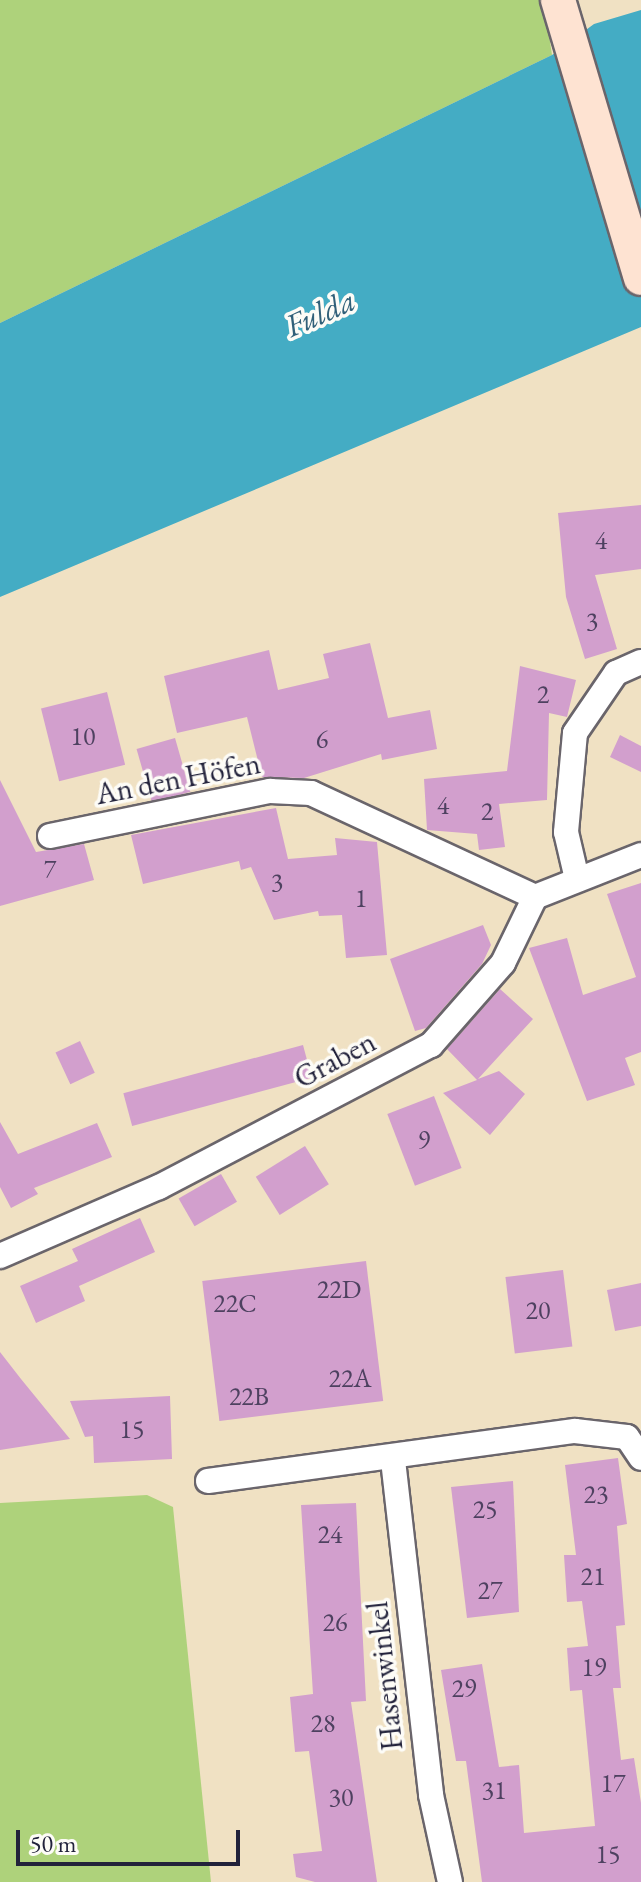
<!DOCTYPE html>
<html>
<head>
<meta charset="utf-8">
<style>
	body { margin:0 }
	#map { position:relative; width:641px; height:1882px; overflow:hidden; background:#f0e1c3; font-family:"EB Garamond",serif }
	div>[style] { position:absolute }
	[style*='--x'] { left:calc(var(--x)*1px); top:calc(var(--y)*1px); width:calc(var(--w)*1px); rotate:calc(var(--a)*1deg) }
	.green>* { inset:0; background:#aed27b }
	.water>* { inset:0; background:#44acc4 }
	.building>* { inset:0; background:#d29fcd; transform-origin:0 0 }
	.roads { filter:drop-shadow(2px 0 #6a656b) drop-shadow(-2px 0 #6a656b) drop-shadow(0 2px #6a656b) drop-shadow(0 -2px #6a656b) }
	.street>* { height:24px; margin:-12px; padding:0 12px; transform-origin:12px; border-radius:12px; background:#fff }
	.secondary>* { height:34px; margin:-17px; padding:0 17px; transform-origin:17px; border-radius:17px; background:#fee3d2 }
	span { translate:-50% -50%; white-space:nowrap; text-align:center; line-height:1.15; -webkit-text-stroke:7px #fdfcf7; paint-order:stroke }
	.number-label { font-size:26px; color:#4e4160 }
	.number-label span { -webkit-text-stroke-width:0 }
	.street-label { font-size:30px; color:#22223b }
	.water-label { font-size:32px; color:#316079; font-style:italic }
	.scale { position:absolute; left:16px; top:1830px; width:224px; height:36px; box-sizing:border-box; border:4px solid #22223b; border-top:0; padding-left:10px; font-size:24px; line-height:28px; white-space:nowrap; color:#22223b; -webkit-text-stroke:6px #fdfcf7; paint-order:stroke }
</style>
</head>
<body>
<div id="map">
	<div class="green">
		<i style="clip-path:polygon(0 0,544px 0,552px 55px,0 323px)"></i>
		<i style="clip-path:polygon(147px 1495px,173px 1507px,211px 1882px,0 1882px,0 1503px)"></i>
	</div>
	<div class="water">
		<i style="clip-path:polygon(641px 10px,641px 327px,0 597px,0 323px,552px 55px,594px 24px)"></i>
	</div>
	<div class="building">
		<i style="clip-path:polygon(641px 505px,641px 569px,595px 575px,617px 649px,585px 659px,566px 597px,558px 513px)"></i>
		<i style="clip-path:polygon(370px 643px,388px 718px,430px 710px,437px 749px,382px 760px,381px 754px,304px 778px,262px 777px,247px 717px,177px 733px,164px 676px,269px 650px,278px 690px,329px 678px,323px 654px)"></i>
		<i style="clip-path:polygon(520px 666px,576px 680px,567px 717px,549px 713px,547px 800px,499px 804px,505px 847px,479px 850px,477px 834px,427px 830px,424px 779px,507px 771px)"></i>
		<i style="left:107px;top:692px;width:75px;height:68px;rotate:76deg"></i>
		<i style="clip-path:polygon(620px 735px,641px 746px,641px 772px,610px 757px)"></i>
		<i style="left:175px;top:738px;width:56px;height:40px;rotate:74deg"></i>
		<i style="clip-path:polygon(0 780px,36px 852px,84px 844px,94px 880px,0 906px)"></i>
		<i style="clip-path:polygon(276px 808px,288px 859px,337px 855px,335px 838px,377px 842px,387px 955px,346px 958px,342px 915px,319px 916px,318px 911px,274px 920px,251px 867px,241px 870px,239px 861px,143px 884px,131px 835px)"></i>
		<i style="clip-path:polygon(641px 883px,641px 1052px,625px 1058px,635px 1085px,587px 1101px,529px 948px,567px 938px,583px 995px,636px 977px,607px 894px)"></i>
		<i style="clip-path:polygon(483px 925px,491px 945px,482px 964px,426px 1028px,415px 1031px,390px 959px)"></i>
		<i style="clip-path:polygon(500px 989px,533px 1019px,478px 1079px,499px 1071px,525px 1094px,490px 1135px,443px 1093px,477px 1080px,447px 1049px)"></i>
		<i style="left:80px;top:1041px;width:35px;height:27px;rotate:65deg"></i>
		<i style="left:303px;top:1045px;width:34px;height:186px;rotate:75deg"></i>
		<i style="left:434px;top:1096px;width:77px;height:50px;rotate:69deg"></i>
		<i style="clip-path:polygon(0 1122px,18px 1154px,97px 1123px,112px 1157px,34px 1188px,38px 1194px,11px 1208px,0 1187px)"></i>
		<i style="left:305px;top:1146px;width:45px;height:58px;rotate:58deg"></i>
		<i style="left:221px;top:1174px;width:32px;height:49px;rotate:60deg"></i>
		<i style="clip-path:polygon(140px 1218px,155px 1252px,79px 1286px,85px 1301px,36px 1323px,20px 1286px,78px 1261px,72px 1249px)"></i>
		<i style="left:366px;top:1261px;width:141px;height:165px;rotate:83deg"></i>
		<i style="left:563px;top:1270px;width:77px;height:58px;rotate:83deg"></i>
		<i style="clip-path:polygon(641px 1283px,641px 1326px,615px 1331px,607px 1290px)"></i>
		<i style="clip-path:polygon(0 1352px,21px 1379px,70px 1439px,0 1450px)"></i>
		<i style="clip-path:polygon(170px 1396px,172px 1459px,94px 1463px,93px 1436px,85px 1437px,70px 1401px)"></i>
		<i style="clip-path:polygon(618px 1458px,627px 1524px,617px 1526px,625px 1625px,616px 1626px,621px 1688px,613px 1688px,621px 1760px,634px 1758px,641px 1803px,641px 1882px,482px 1882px,466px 1761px,456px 1761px,441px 1670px,482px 1664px,499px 1767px,519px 1765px,524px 1833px,595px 1826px,582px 1690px,570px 1691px,567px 1648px,588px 1646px,582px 1601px,567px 1602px,564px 1555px,576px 1555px,565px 1465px)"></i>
		<i style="clip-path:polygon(513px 1481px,519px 1612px,467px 1618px,451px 1487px)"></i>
		<i style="clip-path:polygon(356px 1503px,366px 1701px,351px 1702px,377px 1882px,315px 1882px,296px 1877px,293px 1854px,322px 1851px,309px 1751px,295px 1752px,290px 1697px,313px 1694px,301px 1505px)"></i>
	</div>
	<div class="roads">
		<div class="street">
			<i style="--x:50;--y:836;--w:225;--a:-11.6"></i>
			<i style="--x:270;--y:791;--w:41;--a:2.8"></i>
			<i style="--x:311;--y:793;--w:247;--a:24.9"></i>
			<i style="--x:577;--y:879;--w:48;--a:-103.2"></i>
			<i style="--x:566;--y:832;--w:99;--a:-84.8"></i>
			<i style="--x:575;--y:733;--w:73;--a:-55.7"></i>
			<i style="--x:616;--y:673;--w:27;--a:-24"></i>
			<i style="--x:0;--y:1256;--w:173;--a:-23.5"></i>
			<i style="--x:159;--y:1187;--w:307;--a:-27.6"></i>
			<i style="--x:431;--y:1045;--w:109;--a:-48.7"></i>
			<i style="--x:503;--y:963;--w:73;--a:-64.1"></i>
			<i style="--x:535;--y:897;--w:114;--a:-21.6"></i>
			<i style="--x:393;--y:1460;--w:337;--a:83.5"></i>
			<i style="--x:431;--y:1795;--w:89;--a:77.7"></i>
			<i style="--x:208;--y:1481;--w:370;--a:-7.8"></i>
			<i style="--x:575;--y:1431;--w:52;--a:6.6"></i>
			<i style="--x:627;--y:1437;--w:25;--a:56"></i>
		</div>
		<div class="secondary">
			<i style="--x:558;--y:0;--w:290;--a:73.4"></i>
		</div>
	</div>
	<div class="number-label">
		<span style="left:601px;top:541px">4</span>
		<span style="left:592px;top:622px">3</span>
		<span style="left:543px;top:695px">2</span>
		<span style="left:83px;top:737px">10</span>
		<span style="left:322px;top:740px">6</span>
		<span style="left:443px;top:806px">4</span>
		<span style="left:487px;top:812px">2</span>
		<span style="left:50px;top:870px">7</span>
		<span style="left:277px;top:883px">3</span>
		<span style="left:361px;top:899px">1</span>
		<span style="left:424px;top:1141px">9</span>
		<span style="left:339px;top:1290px">22D</span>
		<span style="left:235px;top:1304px">22C</span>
		<span style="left:538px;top:1311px">20</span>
		<span style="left:350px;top:1379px">22A</span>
		<span style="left:249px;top:1397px">22B</span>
		<span style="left:132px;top:1430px">15</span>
		<span style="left:596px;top:1495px">23</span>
		<span style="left:485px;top:1510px">25</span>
		<span style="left:330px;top:1535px">24</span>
		<span style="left:593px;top:1577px">21</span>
		<span style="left:490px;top:1591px">27</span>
		<span style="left:335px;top:1623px">26</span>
		<span style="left:594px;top:1668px">19</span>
		<span style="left:464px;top:1689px">29</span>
		<span style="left:323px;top:1724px">28</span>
		<span style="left:613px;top:1784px">17</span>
		<span style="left:494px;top:1791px">31</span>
		<span style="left:341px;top:1798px">30</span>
		<span style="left:608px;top:1855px">15</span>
	</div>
	<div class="street-label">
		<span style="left:178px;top:779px;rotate:-11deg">An den Höfen</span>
		<span style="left:335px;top:1060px;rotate:-28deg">Graben</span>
		<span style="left:385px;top:1676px;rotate:-96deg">Hasenwinkel</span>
	</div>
	<div class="water-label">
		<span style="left:320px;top:313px;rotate:-24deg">Fulda</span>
	</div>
	<div class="scale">50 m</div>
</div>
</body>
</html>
